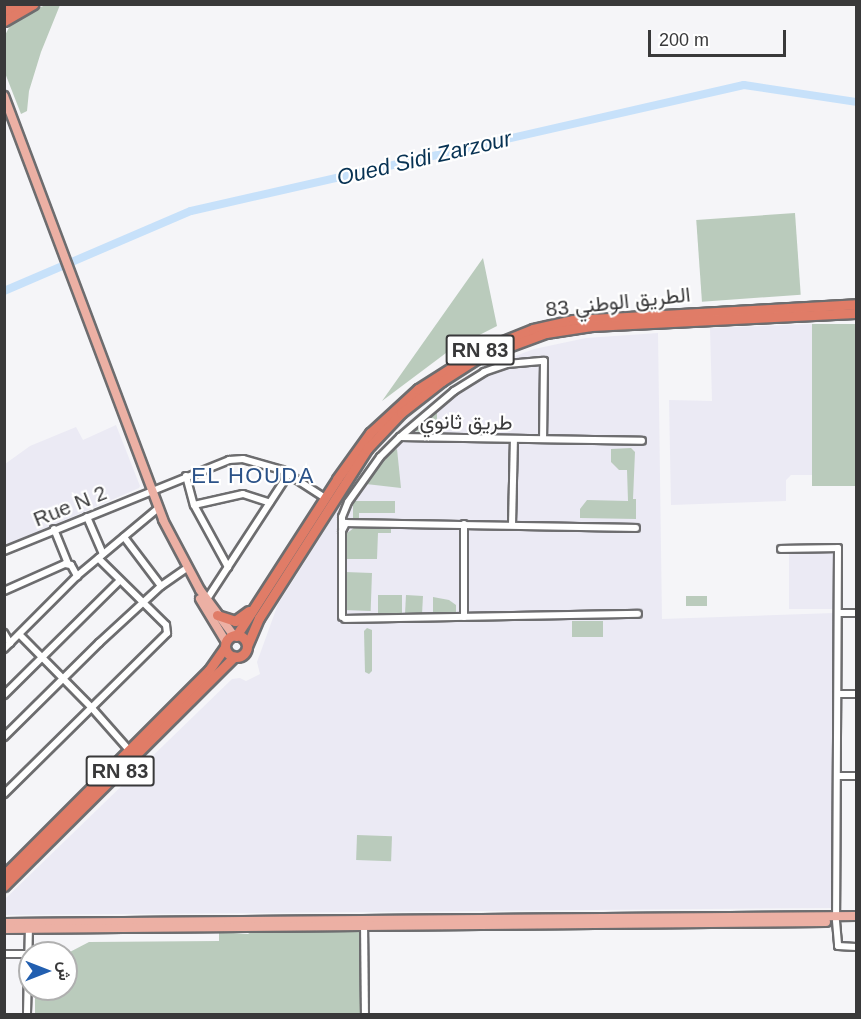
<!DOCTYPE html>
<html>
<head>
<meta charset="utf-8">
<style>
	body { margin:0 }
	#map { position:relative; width:861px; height:1019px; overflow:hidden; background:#f5f5f8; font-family:Arial,Vazirmatn,sans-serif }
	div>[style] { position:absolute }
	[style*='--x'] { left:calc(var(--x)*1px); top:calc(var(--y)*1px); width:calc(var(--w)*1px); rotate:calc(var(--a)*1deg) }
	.built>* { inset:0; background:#ebeaf4; transform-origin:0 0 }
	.green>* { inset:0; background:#bacbbc; transform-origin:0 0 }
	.river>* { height:8px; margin:-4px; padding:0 4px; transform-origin:4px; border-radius:4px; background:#c7e1fa }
	.roads { filter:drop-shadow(2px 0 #6d6d6f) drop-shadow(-2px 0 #6d6d6f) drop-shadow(0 2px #6d6d6f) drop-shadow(0 -2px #6d6d6f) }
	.minor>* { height:6px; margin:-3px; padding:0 3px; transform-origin:3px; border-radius:3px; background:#fff }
	.major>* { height:8px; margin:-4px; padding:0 4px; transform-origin:4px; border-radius:4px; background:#ecb0a4 }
	.highway>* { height:9px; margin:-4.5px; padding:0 4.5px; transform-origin:4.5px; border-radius:4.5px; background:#e07c67 }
	.highway>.ring { margin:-4.5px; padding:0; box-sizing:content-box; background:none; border:9px solid #e07c67; border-radius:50% }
	span { translate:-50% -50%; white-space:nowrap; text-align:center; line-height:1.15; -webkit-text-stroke:4.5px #fff; paint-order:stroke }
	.shield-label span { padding:2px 4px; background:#fff; border:2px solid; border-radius:4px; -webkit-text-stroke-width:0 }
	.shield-label { font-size:20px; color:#39393a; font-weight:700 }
	.street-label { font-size:21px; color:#39393a }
	.water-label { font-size:22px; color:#073253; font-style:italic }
	.neighbourhood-label { font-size:22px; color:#2b5288; letter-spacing:1.5px }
	.frame { position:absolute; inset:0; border:6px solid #39393a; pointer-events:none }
	.north { position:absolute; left:18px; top:941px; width:60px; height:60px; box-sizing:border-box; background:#fff; border:2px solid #b0b0b0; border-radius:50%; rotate:90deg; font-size:16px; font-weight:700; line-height:24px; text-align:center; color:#39393a }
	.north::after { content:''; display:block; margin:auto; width:21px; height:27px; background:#225fb0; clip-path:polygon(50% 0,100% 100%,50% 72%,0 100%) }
	.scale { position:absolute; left:648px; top:30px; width:138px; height:27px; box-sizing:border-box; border:3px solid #39393a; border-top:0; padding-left:8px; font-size:18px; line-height:21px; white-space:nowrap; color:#39393a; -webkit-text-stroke:4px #fff; paint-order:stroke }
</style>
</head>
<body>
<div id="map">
	<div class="built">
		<i style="clip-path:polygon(812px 324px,815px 475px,791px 475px,786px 480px,786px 501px,671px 505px,669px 400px,712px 401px,710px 328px)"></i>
		<i style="clip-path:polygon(658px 333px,662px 619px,834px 613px,833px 908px,5px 915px,5px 899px,232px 679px,240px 678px,246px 681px,260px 674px,257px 662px,278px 604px,349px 492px,384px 445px,412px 418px,452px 388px,491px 365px,534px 349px,586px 338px)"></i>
		<i style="clip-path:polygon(116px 425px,140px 486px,139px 488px,5px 546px,5px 464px,30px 446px,76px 427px,83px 440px)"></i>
		<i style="left:789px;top:553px;width:45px;height:56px"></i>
	</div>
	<div class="green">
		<i style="clip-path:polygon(46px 5px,60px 5px,41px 52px,29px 91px,27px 111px,21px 114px,5px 73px,4px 37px,12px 22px,20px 15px)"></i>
		<i style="left:795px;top:213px;width:82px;height:99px;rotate:86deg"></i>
		<i style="clip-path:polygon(483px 258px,497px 326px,450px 350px,382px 401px)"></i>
		<i style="left:812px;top:324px;width:44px;height:162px"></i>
		<i style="clip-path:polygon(437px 410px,437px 433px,410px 431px)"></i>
		<i style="clip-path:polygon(631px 448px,635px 452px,633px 499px,636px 499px,636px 519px,580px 518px,580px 509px,587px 500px,628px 501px,627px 470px,619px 470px,611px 462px,611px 449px)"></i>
		<i style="clip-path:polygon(397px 449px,401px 488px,366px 484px,391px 452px)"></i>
		<i style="clip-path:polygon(353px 501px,395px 501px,395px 513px,359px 513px,359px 518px,353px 518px)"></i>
		<i style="clip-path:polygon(355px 527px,391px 527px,391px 533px,378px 533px,377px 559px,345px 559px,346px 534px)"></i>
		<i style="left:345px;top:572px;width:27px;height:38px;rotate:2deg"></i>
		<i style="left:402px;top:595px;width:19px;height:24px;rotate:90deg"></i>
		<i style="left:406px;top:595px;width:17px;height:19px;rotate:3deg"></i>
		<i style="left:686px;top:596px;width:21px;height:10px"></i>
		<i style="clip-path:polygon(433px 597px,449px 600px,456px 605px,456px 612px,433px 612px)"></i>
		<i style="left:572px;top:621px;width:31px;height:16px"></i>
		<i style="clip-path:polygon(367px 628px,372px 630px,372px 671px,369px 674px,365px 672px,364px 631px)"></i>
		<i style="left:357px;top:835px;width:35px;height:25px;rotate:2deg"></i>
		<i style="clip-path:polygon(360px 931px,360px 1014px,35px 1014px,35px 989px,66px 989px,66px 954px,89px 942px,219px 941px,219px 932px,248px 934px,251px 932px)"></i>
	</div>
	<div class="river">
		<i style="--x:4;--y:291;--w:203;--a:-23.2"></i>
		<i style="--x:191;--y:211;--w:567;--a:-12.84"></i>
		<i style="--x:744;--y:85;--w:113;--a:8.6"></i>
	</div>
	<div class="roads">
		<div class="minor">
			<i style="--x:400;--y:437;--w:71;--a:-40.4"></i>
			<i style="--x:454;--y:391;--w:36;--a:-32"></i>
			<i style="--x:484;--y:372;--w:24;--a:-19"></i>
			<i style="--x:507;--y:364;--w:37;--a:-5"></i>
			<i style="--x:544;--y:361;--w:78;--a:90.7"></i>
			<i style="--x:186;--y:476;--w:30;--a:75"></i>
			<i style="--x:194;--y:505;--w:71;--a:61.3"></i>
			<i style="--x:194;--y:505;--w:50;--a:-12.7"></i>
			<i style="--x:243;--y:494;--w:28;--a:18"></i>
			<i style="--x:87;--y:517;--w:40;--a:66.6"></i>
			<i style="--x:512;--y:525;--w:86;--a:-88.7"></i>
			<i style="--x:342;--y:528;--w:11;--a:-90"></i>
			<i style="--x:342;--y:517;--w:16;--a:-68"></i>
			<i style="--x:348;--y:502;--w:55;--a:-54.6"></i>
			<i style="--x:380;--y:457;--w:28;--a:-45"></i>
			<i style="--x:400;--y:437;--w:242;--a:0.9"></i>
			<i style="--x:54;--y:529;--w:38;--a:68"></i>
			<i style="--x:124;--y:537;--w:61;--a:52.9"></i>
			<i style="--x:781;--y:549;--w:57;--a:-1"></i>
			<i style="--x:838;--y:548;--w:368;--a:90.3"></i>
			<i style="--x:4;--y:551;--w:243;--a:-22"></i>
			<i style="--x:229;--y:460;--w:14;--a:-4"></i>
			<i style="--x:243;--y:459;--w:41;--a:15.8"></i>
			<i style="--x:282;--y:470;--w:51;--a:33.1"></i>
			<i style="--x:4;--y:591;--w:67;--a:-23.9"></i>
			<i style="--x:65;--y:564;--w:6;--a:9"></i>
			<i style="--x:71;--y:565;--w:13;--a:61"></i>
			<i style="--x:207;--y:599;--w:150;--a:-56.9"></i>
			<i style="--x:838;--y:613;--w:18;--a:0"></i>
			<i style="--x:342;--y:617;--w:86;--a:-90"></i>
			<i style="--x:342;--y:531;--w:9;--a:-63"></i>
			<i style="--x:346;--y:523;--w:290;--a:1"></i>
			<i style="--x:464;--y:617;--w:93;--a:-90"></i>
			<i style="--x:345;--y:619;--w:293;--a:-1"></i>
			<i style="--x:4;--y:633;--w:12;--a:59"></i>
			<i style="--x:20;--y:635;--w:101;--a:45.4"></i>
			<i style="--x:91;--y:707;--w:57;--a:48.5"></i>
			<i style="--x:4;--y:649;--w:103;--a:-45"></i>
			<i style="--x:77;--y:576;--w:103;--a:-39.9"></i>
			<i style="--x:838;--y:694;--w:18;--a:0"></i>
			<i style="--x:4;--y:695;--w:162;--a:-44.7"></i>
			<i style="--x:4;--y:737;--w:134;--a:-44.7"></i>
			<i style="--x:99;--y:643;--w:84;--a:-42.6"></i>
			<i style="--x:161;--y:586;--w:28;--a:-35"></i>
			<i style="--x:837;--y:776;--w:19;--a:0"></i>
			<i style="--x:4;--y:794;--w:229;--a:-44.6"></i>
			<i style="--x:167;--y:633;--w:8;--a:-97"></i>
			<i style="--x:166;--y:625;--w:95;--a:-135.4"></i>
			<i style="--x:836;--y:921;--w:25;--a:85"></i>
			<i style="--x:838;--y:946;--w:18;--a:3"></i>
			<i style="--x:364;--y:922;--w:92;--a:89.4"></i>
			<i style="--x:4;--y:954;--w:24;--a:0"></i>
			<i style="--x:27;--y:1014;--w:85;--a:-88.7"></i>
		</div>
		<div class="major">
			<i style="--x:4;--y:96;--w:453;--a:69.4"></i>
			<i style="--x:163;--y:520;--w:79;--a:62.1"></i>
			<i style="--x:200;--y:590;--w:57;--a:53.5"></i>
			<i style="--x:200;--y:599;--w:50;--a:58.8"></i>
			<i style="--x:4;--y:923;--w:852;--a:-0.47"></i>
			<i style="--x:4;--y:929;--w:822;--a:-0.49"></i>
		</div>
		<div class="highway">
			<i style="--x:4;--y:11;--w:16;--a:-27"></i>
			<i style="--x:4;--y:21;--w:34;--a:-30"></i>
			<i style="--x:217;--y:615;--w:19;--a:18"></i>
			<i style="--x:235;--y:621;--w:17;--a:-36"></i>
			<i class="ring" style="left:225px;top:635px;width:13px;height:13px"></i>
			<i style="--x:236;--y:636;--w:187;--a:-57.2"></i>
			<i style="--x:337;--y:479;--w:57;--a:-54.3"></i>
			<i style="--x:370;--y:433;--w:65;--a:-42.5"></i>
			<i style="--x:418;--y:389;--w:69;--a:-32.5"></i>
			<i style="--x:476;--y:352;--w:61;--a:-22"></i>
			<i style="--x:533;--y:329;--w:41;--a:-12.7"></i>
			<i style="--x:573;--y:320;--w:283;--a:-3.2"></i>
			<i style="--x:247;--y:646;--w:30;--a:-67"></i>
			<i style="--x:259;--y:618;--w:201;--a:-57.4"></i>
			<i style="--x:367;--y:449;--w:50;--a:-46.6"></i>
			<i style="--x:401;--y:413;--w:52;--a:-38"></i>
			<i style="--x:442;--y:381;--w:43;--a:-32.6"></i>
			<i style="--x:478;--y:358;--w:72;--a:-20.2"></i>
			<i style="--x:546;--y:333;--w:46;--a:-8.8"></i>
			<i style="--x:591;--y:326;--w:265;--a:-2.8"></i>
			<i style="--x:4;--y:875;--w:290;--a:-45"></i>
			<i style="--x:209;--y:670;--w:28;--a:-55"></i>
			<i style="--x:4;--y:886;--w:325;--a:-44.9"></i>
		</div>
	</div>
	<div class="shield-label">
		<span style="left:480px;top:350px">RN 83</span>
		<span style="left:120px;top:771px">RN 83</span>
	</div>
	<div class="street-label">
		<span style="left:618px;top:302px;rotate:-6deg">الطريق الوطني 83</span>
		<span style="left:466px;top:422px;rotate:1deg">طريق ثانوي</span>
		<span style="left:70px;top:506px;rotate:-22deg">Rue N 2</span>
	</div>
	<div class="water-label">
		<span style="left:424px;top:158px;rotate:-13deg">Oued Sidi Zarzour</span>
	</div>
	<div class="neighbourhood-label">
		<span style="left:253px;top:476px">EL HOUDA</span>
	</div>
	<div class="frame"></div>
	<div class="north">ش</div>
	<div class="scale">200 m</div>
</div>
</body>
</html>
